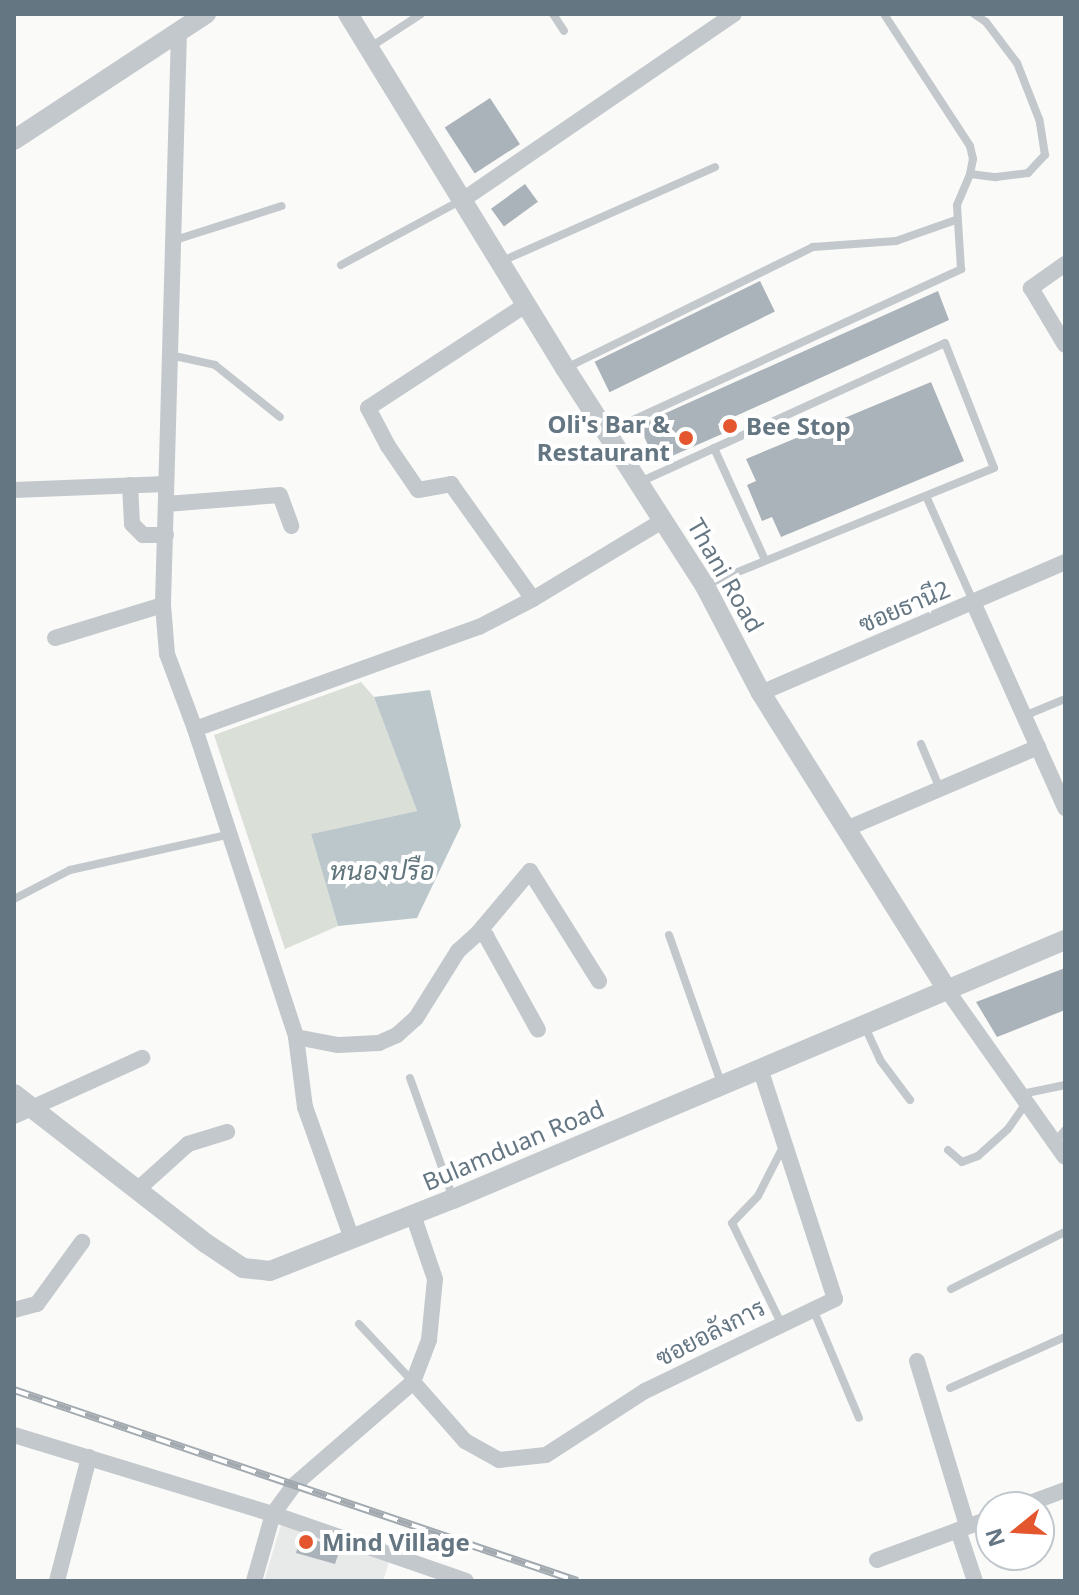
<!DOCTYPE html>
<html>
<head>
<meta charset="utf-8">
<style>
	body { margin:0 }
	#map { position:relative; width:1079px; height:1595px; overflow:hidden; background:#fafaf8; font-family:"Noto Sans",Sarabun,sans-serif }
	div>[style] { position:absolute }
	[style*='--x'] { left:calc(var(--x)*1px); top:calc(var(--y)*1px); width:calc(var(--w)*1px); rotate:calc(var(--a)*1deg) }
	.built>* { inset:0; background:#e8e9e9 }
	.green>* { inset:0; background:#dadfd7 }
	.water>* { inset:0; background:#bbc7cb }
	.building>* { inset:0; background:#aab3b9; transform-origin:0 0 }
	.service>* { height:8px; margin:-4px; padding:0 4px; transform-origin:4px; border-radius:4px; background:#c3c8cc }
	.minor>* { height:16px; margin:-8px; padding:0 8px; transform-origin:8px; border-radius:8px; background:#c3c8cc }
	.tertiary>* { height:20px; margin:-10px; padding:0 10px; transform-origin:10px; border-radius:10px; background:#c3c8cc }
	.rail>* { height:8px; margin-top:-4px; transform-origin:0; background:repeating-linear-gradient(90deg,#fff 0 15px,#a2aab0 0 30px); box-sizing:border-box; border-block:2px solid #a2aab0 }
	.dots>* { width:22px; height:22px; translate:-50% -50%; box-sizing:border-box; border:4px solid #fff; border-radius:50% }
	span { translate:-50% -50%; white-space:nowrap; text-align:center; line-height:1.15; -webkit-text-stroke:8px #fff; paint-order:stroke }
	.poi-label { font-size:24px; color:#657683; font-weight:700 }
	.right { translate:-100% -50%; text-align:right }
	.left { translate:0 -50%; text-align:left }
	.street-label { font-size:24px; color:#657683 }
	.water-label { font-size:26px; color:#60757c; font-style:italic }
	.frame { position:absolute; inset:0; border:16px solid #657683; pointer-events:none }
	.north { position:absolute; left:975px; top:1491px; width:80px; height:80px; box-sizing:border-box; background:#fff; border:2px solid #c1c8cd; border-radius:50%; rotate:252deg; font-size:22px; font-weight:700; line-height:32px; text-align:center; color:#657683 }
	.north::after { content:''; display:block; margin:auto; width:28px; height:36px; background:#e4572e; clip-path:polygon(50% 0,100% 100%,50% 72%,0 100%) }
</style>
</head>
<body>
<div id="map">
	<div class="built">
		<i style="clip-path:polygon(281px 1525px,390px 1559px,383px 1581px,264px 1581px)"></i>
	</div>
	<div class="green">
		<i style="clip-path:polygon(361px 682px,374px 697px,417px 811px,311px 834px,338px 926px,285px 949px,214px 735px)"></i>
	</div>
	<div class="water">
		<i style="clip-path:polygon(430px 690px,461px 826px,417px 918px,338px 926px,311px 834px,417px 811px,374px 697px)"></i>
	</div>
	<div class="building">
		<i style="left:490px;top:98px;width:55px;height:54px;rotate:57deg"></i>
		<i style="left:525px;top:184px;width:22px;height:42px;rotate:54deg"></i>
		<i style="left:760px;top:281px;width:34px;height:184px;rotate:64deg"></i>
		<i style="clip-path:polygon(938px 291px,949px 320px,718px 424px,722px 434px,656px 463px,639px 425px)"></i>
		<i style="clip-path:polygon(931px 382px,964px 461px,781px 537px,772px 517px,762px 521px,747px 485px,756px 481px,746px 459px)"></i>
		<i style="clip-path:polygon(1065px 968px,1065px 1010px,997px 1037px,976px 1002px)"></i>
		<i style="clip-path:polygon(301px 1535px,340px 1549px,335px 1564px,296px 1553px)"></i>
	</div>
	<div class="service">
		<i style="--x:553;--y:14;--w:20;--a:57"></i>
		<i style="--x:369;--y:48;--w:62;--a:-33.2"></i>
		<i style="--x:970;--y:174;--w:26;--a:7"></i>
		<i style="--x:996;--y:177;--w:32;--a:-7"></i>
		<i style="--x:1028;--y:173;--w:25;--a:-47"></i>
		<i style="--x:1045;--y:155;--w:36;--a:-99"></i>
		<i style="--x:1039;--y:119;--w:60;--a:-111.4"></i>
		<i style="--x:1017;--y:63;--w:51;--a:-127.1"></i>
		<i style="--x:986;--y:22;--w:14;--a:-146"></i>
		<i style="--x:172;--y:241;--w:115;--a:-17.7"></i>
		<i style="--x:500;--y:262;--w:235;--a:-23.8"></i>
		<i style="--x:341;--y:265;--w:135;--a:-28.3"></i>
		<i style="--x:170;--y:355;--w:46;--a:12.5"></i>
		<i style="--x:215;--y:365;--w:83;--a:38.7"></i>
		<i style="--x:566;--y:368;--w:275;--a:-26.1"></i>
		<i style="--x:813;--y:247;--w:83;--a:-4.1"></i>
		<i style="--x:896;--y:241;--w:64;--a:-19.3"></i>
		<i style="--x:607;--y:432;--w:390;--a:-24.7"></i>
		<i style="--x:961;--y:269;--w:64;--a:-93.6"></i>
		<i style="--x:957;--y:205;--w:34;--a:-67"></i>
		<i style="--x:970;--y:174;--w:15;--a:-79"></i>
		<i style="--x:973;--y:159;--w:13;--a:-103"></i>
		<i style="--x:970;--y:146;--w:158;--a:-123.1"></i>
		<i style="--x:714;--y:448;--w:123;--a:65.5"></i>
		<i style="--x:640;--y:482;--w:335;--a:-24.5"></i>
		<i style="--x:945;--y:343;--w:134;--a:68.6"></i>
		<i style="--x:994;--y:468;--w:311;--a:157.9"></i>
		<i style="--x:926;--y:496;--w:115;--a:65.9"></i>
		<i style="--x:1024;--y:716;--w:44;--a:-22.5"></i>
		<i style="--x:921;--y:744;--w:49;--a:67.1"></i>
		<i style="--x:14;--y:899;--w:63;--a:-27.4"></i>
		<i style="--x:70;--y:870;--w:161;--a:-12.6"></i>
		<i style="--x:669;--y:935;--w:157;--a:70.6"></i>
		<i style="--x:864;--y:1025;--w:38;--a:65"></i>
		<i style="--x:880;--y:1060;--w:50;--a:53.1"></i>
		<i style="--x:410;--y:1078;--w:127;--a:70.3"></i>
		<i style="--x:1022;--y:1094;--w:44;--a:-11.8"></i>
		<i style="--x:1055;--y:1142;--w:16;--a:-50"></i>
		<i style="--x:948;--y:1150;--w:18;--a:41"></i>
		<i style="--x:962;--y:1162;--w:17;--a:-21"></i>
		<i style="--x:978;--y:1156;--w:40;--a:-42"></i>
		<i style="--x:1008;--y:1129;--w:33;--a:-55"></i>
		<i style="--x:951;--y:1289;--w:127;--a:-26.6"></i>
		<i style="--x:813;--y:1309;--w:118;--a:67.1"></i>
		<i style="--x:781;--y:1323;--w:111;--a:-116.1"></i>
		<i style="--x:732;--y:1223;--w:37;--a:-46"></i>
		<i style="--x:758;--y:1196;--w:57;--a:-63"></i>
		<i style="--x:359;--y:1324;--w:79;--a:47"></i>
		<i style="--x:950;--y:1388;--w:126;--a:-23.9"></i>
	</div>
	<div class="minor">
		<i style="--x:179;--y:31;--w:574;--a:91.6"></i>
		<i style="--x:163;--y:605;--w:49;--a:85.3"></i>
		<i style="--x:167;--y:654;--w:80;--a:69.5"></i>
		<i style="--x:195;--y:729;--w:324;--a:71.8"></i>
		<i style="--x:296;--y:1037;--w:71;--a:82.7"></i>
		<i style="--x:305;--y:1107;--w:140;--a:70.4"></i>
		<i style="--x:464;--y:199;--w:327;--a:-34.4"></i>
		<i style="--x:1065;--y:264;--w:42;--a:144.8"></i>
		<i style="--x:1031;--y:288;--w:66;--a:59.2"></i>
		<i style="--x:527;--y:304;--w:190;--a:146.8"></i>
		<i style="--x:368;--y:408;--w:43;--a:62.2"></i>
		<i style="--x:388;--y:446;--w:53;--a:55.7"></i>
		<i style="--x:418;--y:490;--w:34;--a:-10"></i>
		<i style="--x:451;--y:484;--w:141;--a:54.5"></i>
		<i style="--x:130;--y:485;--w:39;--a:87"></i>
		<i style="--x:132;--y:524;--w:16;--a:45"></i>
		<i style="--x:143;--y:535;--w:23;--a:0"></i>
		<i style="--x:14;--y:490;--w:152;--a:-2.3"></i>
		<i style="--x:166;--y:504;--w:114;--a:-4.5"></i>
		<i style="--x:280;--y:495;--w:33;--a:70"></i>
		<i style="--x:973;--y:602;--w:226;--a:65.9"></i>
		<i style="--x:55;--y:638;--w:113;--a:-17"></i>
		<i style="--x:761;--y:693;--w:331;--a:-23.3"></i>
		<i style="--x:195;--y:729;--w:302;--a:-19.8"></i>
		<i style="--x:479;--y:627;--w:61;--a:-27.4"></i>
		<i style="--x:533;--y:599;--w:153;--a:-31.1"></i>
		<i style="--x:846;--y:829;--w:209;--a:-23.1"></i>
		<i style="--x:478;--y:933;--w:81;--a:-50"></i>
		<i style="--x:530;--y:871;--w:130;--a:57.9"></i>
		<i style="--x:947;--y:990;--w:204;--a:54.8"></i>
		<i style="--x:296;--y:1037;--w:43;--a:10.8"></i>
		<i style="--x:338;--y:1045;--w:41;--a:-2.8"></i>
		<i style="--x:379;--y:1043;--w:20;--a:-24"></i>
		<i style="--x:397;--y:1035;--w:25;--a:-42"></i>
		<i style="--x:416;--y:1018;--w:79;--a:-57.9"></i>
		<i style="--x:458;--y:951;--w:27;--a:-42"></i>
		<i style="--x:478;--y:933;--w:9;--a:21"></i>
		<i style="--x:486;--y:936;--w:107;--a:61"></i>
		<i style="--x:14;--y:1116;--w:141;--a:-24.4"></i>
		<i style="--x:137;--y:1190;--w:69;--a:-42"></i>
		<i style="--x:188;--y:1144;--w:41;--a:-17.1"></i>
		<i style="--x:14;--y:1310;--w:24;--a:-15"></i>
		<i style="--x:37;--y:1304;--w:77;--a:-54"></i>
		<i style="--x:917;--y:1361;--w:172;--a:73.1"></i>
		<i style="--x:413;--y:1382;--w:79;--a:48.6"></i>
		<i style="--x:465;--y:1441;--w:39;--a:29"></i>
		<i style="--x:499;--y:1460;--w:47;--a:-6.1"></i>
		<i style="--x:546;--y:1455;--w:118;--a:-32.9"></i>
		<i style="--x:645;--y:1391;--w:211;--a:-25.8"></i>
		<i style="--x:835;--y:1299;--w:243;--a:-108"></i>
		<i style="--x:14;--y:1435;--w:271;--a:17"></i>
		<i style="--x:273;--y:1514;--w:204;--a:19.1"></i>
		<i style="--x:1019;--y:1507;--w:49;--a:-20.3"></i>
		<i style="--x:958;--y:1530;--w:54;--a:71.6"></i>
		<i style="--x:877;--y:1560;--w:121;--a:-20.2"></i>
		<i style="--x:57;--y:1581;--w:128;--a:-75.5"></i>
		<i style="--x:254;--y:1581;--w:70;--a:-74.2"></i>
		<i style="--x:273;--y:1514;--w:34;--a:-54"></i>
		<i style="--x:293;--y:1486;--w:159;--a:-40.9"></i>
		<i style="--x:413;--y:1382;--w:45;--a:-69.1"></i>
		<i style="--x:429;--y:1340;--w:61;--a:-84.4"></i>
		<i style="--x:435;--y:1279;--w:68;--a:-109"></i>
	</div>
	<div class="tertiary">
		<i style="--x:348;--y:14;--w:415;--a:58.5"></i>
		<i style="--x:565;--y:368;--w:259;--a:57.3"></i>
		<i style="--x:705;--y:586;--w:121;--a:62.4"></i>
		<i style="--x:761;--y:693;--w:350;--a:57.9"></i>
		<i style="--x:14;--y:140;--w:230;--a:-33.3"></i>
		<i style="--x:14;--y:1094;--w:244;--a:37.9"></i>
		<i style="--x:207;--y:1244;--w:43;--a:33.7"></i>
		<i style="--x:243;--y:1268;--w:27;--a:6"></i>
		<i style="--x:270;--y:1271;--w:197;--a:-21.5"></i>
		<i style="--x:453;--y:1199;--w:665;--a:-22.94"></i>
	</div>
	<div class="rail">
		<i style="--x:14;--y:1390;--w:595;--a:18.74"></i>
	</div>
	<div class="dots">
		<i style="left:730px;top:426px;background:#e4572e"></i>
		<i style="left:686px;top:438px;background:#e4572e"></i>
		<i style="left:306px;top:1542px;background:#e4572e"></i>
	</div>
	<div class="poi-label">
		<span class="right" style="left:670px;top:438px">Oli's Bar &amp;<br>Restaurant</span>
		<span class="left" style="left:746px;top:426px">Bee Stop</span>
		<span class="left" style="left:322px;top:1542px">Mind Village</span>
	</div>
	<div class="street-label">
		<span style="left:726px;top:575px;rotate:60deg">Thani Road</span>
		<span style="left:904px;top:606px;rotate:-23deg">ซอยธานี2</span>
		<span style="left:513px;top:1145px;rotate:-23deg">Bulamduan Road</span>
		<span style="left:710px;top:1332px;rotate:-27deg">ซอยอลังการ</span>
	</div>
	<div class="water-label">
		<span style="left:382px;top:871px">หนองปรือ</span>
	</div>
	<div class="frame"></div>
	<div class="north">N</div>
</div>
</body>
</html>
